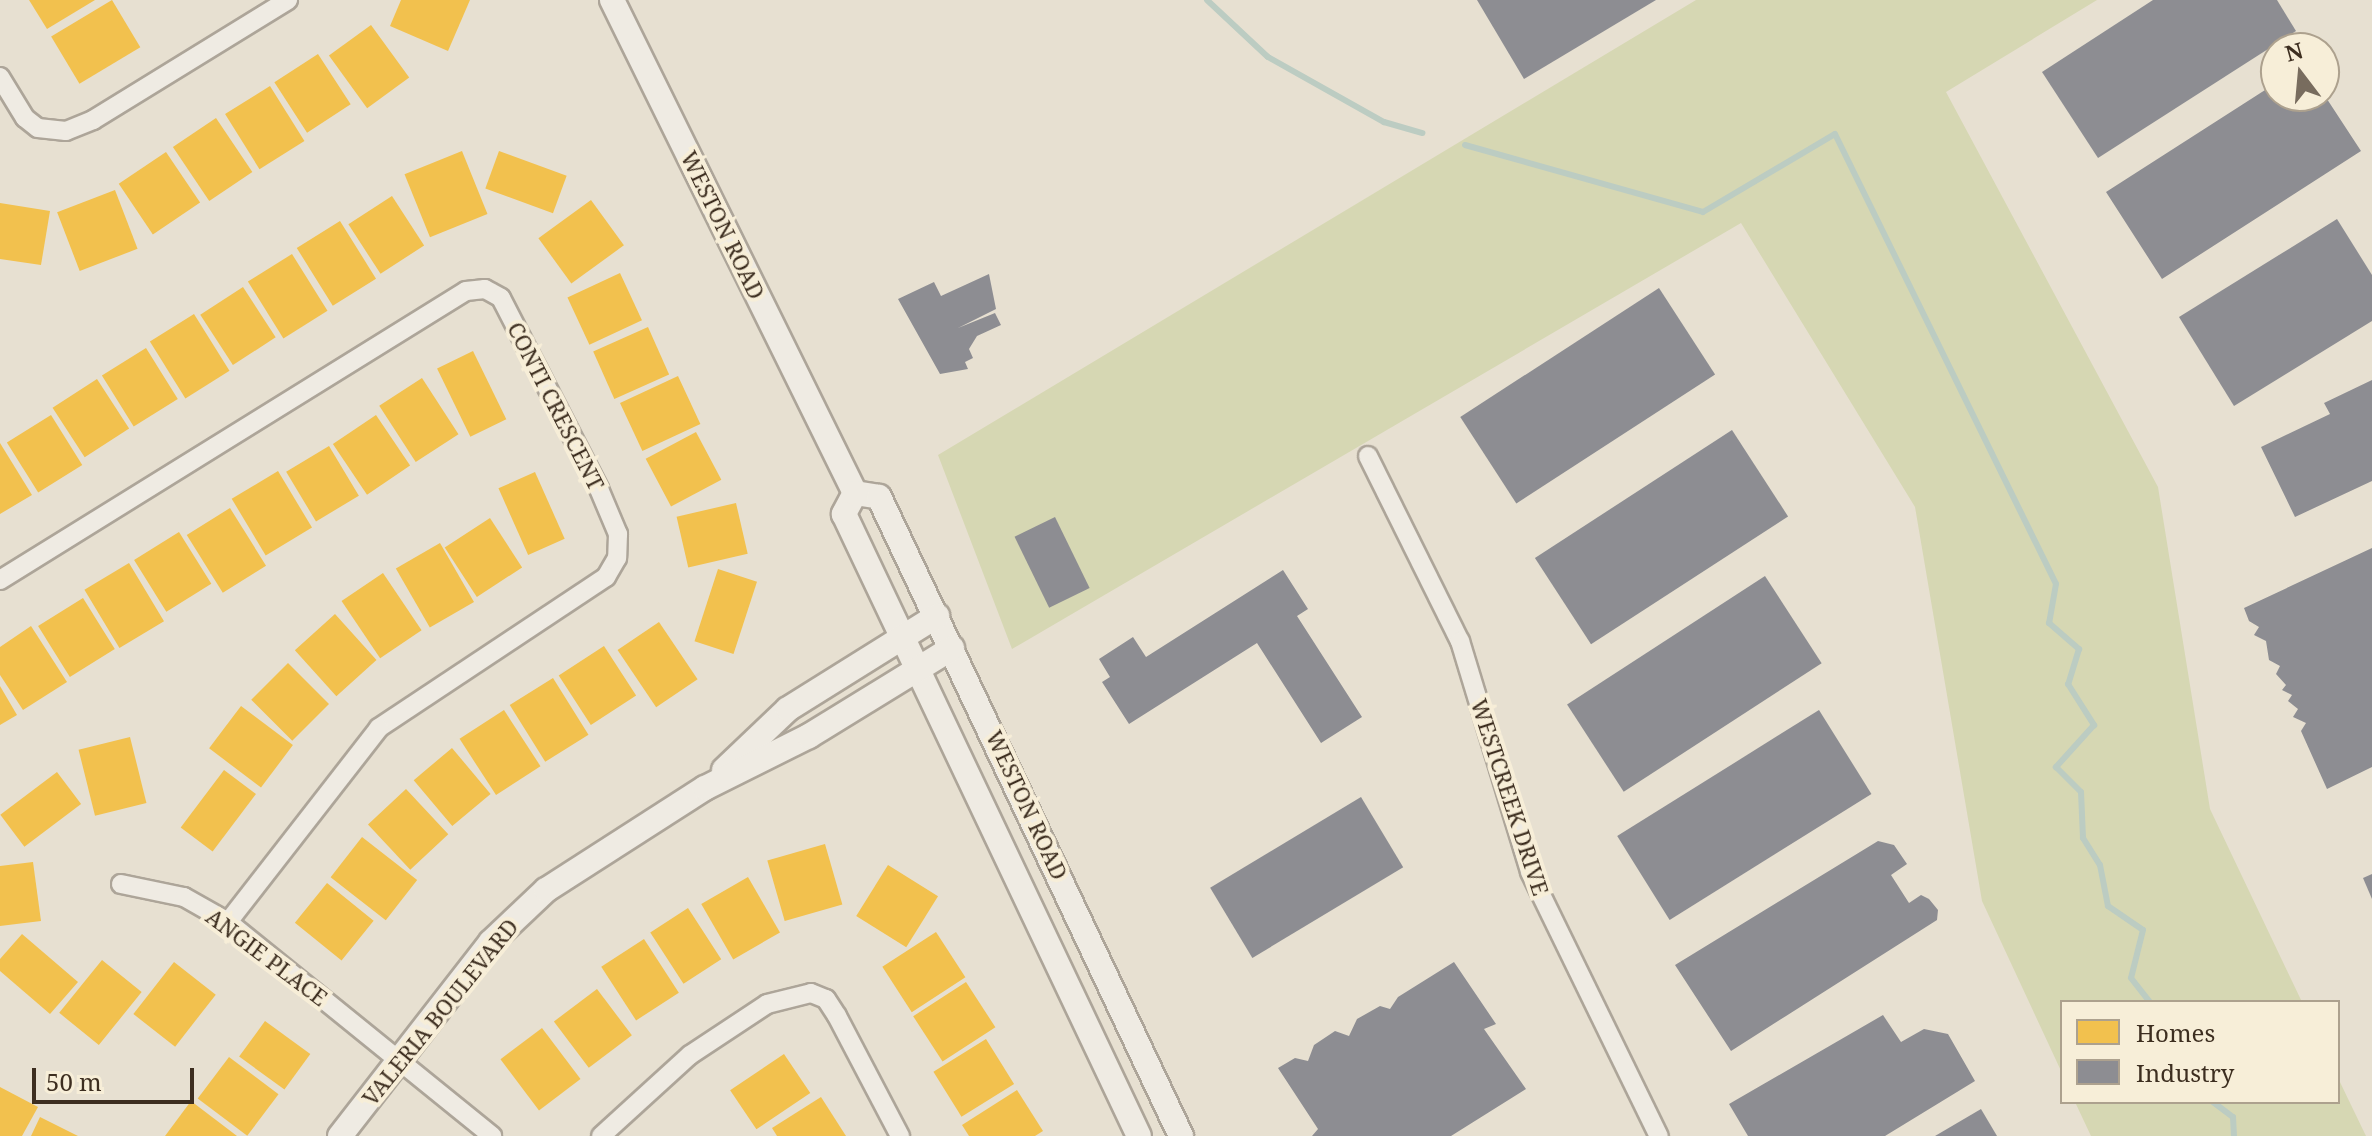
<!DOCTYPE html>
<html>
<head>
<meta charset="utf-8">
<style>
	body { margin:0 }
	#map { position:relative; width:2372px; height:1136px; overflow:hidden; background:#e7e0d1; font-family:"Noto Serif",serif }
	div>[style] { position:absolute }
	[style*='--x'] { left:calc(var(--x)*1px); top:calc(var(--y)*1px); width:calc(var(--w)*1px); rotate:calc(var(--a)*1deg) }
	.green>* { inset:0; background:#d6d7b3 }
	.homes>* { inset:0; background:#f2c14e; transform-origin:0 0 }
	.industry>* { inset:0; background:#8d8d92; transform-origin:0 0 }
	.stream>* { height:6px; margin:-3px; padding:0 3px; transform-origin:3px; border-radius:3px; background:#bcccc2 }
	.roads { filter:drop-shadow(2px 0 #ada599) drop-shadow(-2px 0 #ada599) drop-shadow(0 2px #ada599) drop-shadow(0 -2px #ada599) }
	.street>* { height:18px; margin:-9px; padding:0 9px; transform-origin:9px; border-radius:9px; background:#efebe3 }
	.secondary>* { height:24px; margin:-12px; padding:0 12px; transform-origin:12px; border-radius:12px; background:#efebe3 }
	span { translate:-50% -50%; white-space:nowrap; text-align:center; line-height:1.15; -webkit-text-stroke:8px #f7eed8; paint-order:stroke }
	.street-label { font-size:22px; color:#3d2e20 }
	.legend { position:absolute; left:2060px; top:1000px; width:280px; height:104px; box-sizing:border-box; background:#f7eed8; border:2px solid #ada18e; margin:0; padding:10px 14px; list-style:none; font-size:24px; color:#3d2e20 }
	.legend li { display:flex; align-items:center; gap:16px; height:40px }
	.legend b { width:40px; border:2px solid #ada18e }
	.north { position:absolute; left:2260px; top:32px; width:80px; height:80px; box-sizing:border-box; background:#f7eed8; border:2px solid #ada18e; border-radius:50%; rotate:344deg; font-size:22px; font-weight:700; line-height:32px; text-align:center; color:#3d2e20 }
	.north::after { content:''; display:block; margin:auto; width:28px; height:36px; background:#786c5e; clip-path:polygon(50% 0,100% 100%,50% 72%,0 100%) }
	.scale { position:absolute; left:32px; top:1068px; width:162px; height:36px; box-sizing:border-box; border:4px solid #3d2e20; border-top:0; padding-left:10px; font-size:24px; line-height:28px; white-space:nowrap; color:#3d2e20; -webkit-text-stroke:6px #f7eed8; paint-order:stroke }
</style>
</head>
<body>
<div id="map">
	<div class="green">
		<i style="clip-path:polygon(1696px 0,2097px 0,1946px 92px,2158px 487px,2210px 809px,2302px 1002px,2062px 1002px,2062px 1073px,1982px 901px,1915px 507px,1741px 223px,1012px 649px,938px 455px)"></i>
		<i style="clip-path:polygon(2338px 1078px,2366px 1136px,2091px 1136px,2075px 1102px,2338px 1102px)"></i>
	</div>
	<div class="homes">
		<i style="clip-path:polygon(29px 0,95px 0,47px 29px)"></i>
		<i style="left:112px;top:0;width:55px;height:71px;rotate:59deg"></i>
		<i style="clip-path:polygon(401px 0,470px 0,448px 51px,390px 26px)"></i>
		<i style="left:371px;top:25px;width:65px;height:52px;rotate:54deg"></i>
		<i style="left:318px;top:54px;width:60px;height:52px;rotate:57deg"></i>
		<i style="left:270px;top:86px;width:65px;height:53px;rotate:58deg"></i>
		<i style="left:216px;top:118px;width:65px;height:52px;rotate:56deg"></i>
		<i style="left:462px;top:151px;width:68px;height:62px;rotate:68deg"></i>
		<i style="left:499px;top:151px;width:72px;height:40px;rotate:20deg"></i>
		<i style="left:166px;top:152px;width:61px;height:57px;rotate:56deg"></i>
		<i style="left:115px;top:190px;width:63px;height:62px;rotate:69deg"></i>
		<i style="left:392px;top:196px;width:59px;height:52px;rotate:57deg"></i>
		<i style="left:591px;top:200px;width:56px;height:65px;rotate:54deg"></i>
		<i style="clip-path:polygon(0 203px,50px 211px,41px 265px,0 259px)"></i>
		<i style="left:340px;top:221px;width:68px;height:51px;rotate:58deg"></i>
		<i style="left:292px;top:254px;width:67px;height:52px;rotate:58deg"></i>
		<i style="left:620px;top:273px;width:52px;height:58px;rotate:65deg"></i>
		<i style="left:243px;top:287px;width:60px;height:51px;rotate:57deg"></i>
		<i style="left:194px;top:314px;width:67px;height:52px;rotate:58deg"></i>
		<i style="left:648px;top:327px;width:52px;height:60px;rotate:66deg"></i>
		<i style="left:146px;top:348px;width:60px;height:52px;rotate:58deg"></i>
		<i style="left:473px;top:351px;width:76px;height:40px;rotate:64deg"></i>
		<i style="left:678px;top:376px;width:53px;height:64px;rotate:65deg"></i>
		<i style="left:422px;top:378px;width:67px;height:51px;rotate:57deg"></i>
		<i style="left:97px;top:379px;width:59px;height:53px;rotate:57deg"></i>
		<i style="left:51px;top:415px;width:59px;height:52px;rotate:58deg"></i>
		<i style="left:376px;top:415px;width:61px;height:52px;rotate:56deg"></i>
		<i style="left:696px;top:432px;width:54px;height:57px;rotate:62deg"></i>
		<i style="clip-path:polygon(0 443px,32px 495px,0 514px)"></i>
		<i style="left:329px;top:446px;width:58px;height:50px;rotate:59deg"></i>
		<i style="left:278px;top:471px;width:66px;height:54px;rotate:59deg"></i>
		<i style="left:535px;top:472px;width:73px;height:40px;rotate:66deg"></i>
		<i style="left:736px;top:503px;width:52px;height:61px;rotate:77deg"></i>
		<i style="left:230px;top:508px;width:68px;height:51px;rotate:58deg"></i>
		<i style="left:490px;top:518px;width:59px;height:54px;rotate:57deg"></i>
		<i style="left:179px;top:532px;width:61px;height:53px;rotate:58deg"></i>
		<i style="left:440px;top:543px;width:68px;height:51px;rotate:60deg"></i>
		<i style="left:129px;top:563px;width:68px;height:52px;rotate:59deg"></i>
		<i style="left:718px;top:569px;width:41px;height:76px;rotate:18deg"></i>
		<i style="left:383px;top:573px;width:69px;height:50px;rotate:56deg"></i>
		<i style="left:83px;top:598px;width:60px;height:53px;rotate:58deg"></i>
		<i style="left:335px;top:614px;width:62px;height:54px;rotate:48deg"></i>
		<i style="left:659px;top:622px;width:69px;height:50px;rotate:56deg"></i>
		<i style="clip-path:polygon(31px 626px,67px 682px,23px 710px,0 675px,0 647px)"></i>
		<i style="left:604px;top:646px;width:59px;height:54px;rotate:57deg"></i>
		<i style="left:288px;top:663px;width:58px;height:52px;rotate:45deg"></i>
		<i style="left:553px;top:678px;width:67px;height:51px;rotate:58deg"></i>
		<i style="clip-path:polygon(0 686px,17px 715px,0 725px)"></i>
		<i style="left:241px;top:706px;width:65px;height:53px;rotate:37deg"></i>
		<i style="left:504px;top:710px;width:67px;height:53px;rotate:57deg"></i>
		<i style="left:130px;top:737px;width:68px;height:53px;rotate:76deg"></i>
		<i style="left:452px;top:748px;width:60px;height:50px;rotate:50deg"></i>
		<i style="left:224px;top:770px;width:40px;height:72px;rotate:37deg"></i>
		<i style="left:57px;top:772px;width:40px;height:71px;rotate:53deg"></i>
		<i style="left:406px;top:789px;width:62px;height:52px;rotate:47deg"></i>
		<i style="left:362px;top:837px;width:70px;height:51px;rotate:38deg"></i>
		<i style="left:825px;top:844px;width:63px;height:60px;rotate:74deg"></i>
		<i style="clip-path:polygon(33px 862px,41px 921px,0 926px,0 866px)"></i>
		<i style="left:888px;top:865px;width:59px;height:60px;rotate:32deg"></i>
		<i style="left:748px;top:877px;width:64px;height:54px;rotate:60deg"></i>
		<i style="left:327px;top:883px;width:60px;height:51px;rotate:39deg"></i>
		<i style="left:688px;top:908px;width:61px;height:45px;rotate:57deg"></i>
		<i style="left:936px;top:932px;width:54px;height:64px;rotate:57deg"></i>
		<i style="clip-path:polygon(22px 934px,78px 982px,50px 1014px,0 971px,0 959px)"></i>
		<i style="left:644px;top:939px;width:64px;height:51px;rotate:57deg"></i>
		<i style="left:102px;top:960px;width:51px;height:68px;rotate:39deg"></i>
		<i style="left:174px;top:962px;width:53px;height:66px;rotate:38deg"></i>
		<i style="left:966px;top:982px;width:54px;height:63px;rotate:57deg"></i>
		<i style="left:597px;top:989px;width:58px;height:54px;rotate:53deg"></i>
		<i style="left:265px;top:1021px;width:56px;height:44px;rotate:36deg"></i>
		<i style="left:542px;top:1028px;width:64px;height:52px;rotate:53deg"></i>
		<i style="left:986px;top:1039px;width:53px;height:62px;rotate:58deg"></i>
		<i style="left:784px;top:1054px;width:47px;height:65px;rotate:56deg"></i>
		<i style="left:229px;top:1057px;width:62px;height:52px;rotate:37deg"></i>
		<i style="clip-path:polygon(0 1087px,38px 1107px,22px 1136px,0 1136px)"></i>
		<i style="clip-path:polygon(1017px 1090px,1043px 1131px,1035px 1136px,969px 1136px,962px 1125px)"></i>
		<i style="clip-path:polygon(821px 1097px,846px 1136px,777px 1136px,772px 1128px)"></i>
		<i style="clip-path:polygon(191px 1101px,237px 1136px,165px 1136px)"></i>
		<i style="clip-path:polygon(40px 1117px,78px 1136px,31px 1136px)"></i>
	</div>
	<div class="industry">
		<i style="clip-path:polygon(1477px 0,1656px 0,1524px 79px)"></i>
		<i style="clip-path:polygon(2153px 0,2277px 0,2296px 31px,2098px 158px,2042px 72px)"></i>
		<i style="clip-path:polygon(2276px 83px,2276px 96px,2325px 96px,2361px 151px,2162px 279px,2106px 192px)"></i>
		<i style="clip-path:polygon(2337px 219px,2372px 275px,2372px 321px,2234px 406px,2179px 317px)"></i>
		<i style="clip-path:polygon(989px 274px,996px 309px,958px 328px,995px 313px,1001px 325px,977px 336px,969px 349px,973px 358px,965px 362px,968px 369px,940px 374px,898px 299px,934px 282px,941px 296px)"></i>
		<i style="left:1659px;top:288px;width:103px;height:237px;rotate:57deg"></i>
		<i style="clip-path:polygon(2372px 380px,2372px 481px,2295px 517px,2261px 447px,2330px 414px,2324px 403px)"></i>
		<i style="left:1732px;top:430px;width:103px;height:235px;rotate:57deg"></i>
		<i style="left:1055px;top:517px;width:79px;height:45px;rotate:64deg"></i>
		<i style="clip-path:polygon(2372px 548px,2372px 767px,2327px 789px,2301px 731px,2306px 723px,2293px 717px,2298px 709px,2288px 701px,2292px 695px,2282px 690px,2286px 685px,2276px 674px,2280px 666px,2269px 660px,2266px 641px,2254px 635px,2259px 627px,2249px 621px,2244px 608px)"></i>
		<i style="clip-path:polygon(1283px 570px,1308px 609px,1297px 616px,1362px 717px,1321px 743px,1257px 643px,1129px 724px,1102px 682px,1110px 677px,1099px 659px,1133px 637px,1146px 657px)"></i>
		<i style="left:1765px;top:576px;width:104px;height:236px;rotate:57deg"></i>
		<i style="left:1819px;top:710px;width:99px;height:238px;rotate:58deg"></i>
		<i style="left:1361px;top:797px;width:82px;height:176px;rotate:59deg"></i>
		<i style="clip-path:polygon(1878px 841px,1894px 845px,1907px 864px,1891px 875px,1909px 903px,1921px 895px,1929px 899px,1938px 910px,1937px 920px,1731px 1051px,1675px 965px)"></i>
		<i style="clip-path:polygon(2372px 874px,2372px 899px,2363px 878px)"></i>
		<i style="clip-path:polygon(1454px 962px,1496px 1024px,1484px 1029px,1526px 1089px,1451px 1136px,1312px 1136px,1318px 1129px,1278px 1068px,1295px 1058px,1308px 1061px,1314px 1045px,1335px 1031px,1349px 1036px,1357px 1019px,1380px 1006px,1390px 1009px,1398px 997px)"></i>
		<i style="clip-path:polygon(1883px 1015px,1901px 1042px,1924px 1029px,1948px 1034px,1975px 1081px,1885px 1136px,1748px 1136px,1729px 1104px)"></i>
		<i style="clip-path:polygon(1981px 1109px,1997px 1136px,1935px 1136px)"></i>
	</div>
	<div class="stream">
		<i style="--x:1207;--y:0;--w:83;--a:43.1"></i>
		<i style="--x:1268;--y:57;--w:133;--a:29.3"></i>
		<i style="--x:1384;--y:122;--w:40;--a:16"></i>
		<i style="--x:1465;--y:145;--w:247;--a:15.7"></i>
		<i style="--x:1703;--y:212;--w:153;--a:-30.6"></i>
		<i style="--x:1835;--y:134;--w:501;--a:63.84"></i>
		<i style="--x:2056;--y:584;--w:40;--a:100"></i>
		<i style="--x:2049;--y:623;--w:40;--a:41"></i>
		<i style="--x:2079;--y:649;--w:37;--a:107"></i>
		<i style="--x:2068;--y:684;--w:49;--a:57.6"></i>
		<i style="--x:2094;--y:725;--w:57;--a:132.1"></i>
		<i style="--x:2056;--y:767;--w:35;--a:45"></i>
		<i style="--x:2081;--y:792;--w:46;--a:87.5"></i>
		<i style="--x:2083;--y:838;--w:32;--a:58"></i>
		<i style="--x:2100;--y:865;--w:42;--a:79"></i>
		<i style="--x:2108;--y:906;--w:42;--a:34.4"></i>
		<i style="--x:2143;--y:930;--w:49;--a:104"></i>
		<i style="--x:2131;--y:978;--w:31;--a:52"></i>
		<i style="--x:2213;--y:1102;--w:25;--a:37"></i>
		<i style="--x:2233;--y:1117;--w:19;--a:87"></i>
	</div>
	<div class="roads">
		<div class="street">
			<i style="--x:0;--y:77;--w:48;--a:58.6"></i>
			<i style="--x:25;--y:118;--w:16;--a:38"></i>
			<i style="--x:38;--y:128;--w:28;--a:6"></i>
			<i style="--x:66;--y:131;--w:29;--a:-22"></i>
			<i style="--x:93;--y:120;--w:229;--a:-31.6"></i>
			<i style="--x:1368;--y:456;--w:207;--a:63.6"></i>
			<i style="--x:1460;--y:641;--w:241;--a:73.1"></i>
			<i style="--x:1530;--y:872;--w:294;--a:64"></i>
			<i style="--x:0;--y:580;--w:548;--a:-31.81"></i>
			<i style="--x:466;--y:291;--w:19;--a:-6"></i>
			<i style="--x:485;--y:289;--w:18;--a:29"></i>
			<i style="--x:501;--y:298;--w:215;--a:62.8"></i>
			<i style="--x:599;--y:489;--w:49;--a:67.1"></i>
			<i style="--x:618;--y:534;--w:24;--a:92"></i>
			<i style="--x:617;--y:558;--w:22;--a:120"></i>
			<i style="--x:606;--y:577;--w:273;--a:146.4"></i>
			<i style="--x:379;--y:728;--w:246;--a:127.9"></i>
			<i style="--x:121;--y:884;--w:64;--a:11.7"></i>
			<i style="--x:184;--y:897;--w:51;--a:29.6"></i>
			<i style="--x:228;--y:922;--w:340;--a:39"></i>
			<i style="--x:601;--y:1136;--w:120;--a:-42.3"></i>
			<i style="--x:690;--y:1055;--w:92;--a:-33.5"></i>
			<i style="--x:767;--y:1004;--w:45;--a:-14"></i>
			<i style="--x:811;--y:993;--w:16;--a:22"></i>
			<i style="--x:826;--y:999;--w:20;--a:57"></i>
			<i style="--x:837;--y:1016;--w:136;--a:62.3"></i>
		</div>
		<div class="secondary">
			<i style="--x:612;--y:0;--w:550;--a:63.76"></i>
			<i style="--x:855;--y:493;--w:24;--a:9"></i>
			<i style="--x:879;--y:497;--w:707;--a:64.7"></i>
			<i style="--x:855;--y:493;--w:24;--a:118"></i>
			<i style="--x:844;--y:514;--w:688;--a:64.63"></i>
			<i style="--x:724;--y:770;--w:88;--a:-43.6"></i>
			<i style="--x:788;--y:709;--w:176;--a:-32"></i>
			<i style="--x:340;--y:1136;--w:246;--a:-52.1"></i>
			<i style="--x:491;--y:942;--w:76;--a:-43.4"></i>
			<i style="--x:546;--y:890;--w:189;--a:-32.7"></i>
			<i style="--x:705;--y:788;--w:116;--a:-26.6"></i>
			<i style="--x:809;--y:736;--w:168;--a:-31.6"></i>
		</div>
	</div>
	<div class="street-label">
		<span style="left:723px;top:225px;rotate:64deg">WESTON ROAD</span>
		<span style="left:556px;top:406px;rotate:63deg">CONTI CRESCENT</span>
		<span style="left:1510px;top:797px;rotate:72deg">WESTCREEK DRIVE</span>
		<span style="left:1027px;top:805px;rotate:65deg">WESTON ROAD</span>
		<span style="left:267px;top:957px;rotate:37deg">ANGIE PLACE</span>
		<span style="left:440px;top:1012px;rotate:-51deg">VALERIA BOULEVARD</span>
	</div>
	<ul class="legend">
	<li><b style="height:22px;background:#f2c14e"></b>Homes</li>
	<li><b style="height:22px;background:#8d8d92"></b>Industry</li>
	</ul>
	<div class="north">N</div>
	<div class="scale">50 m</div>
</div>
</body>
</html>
